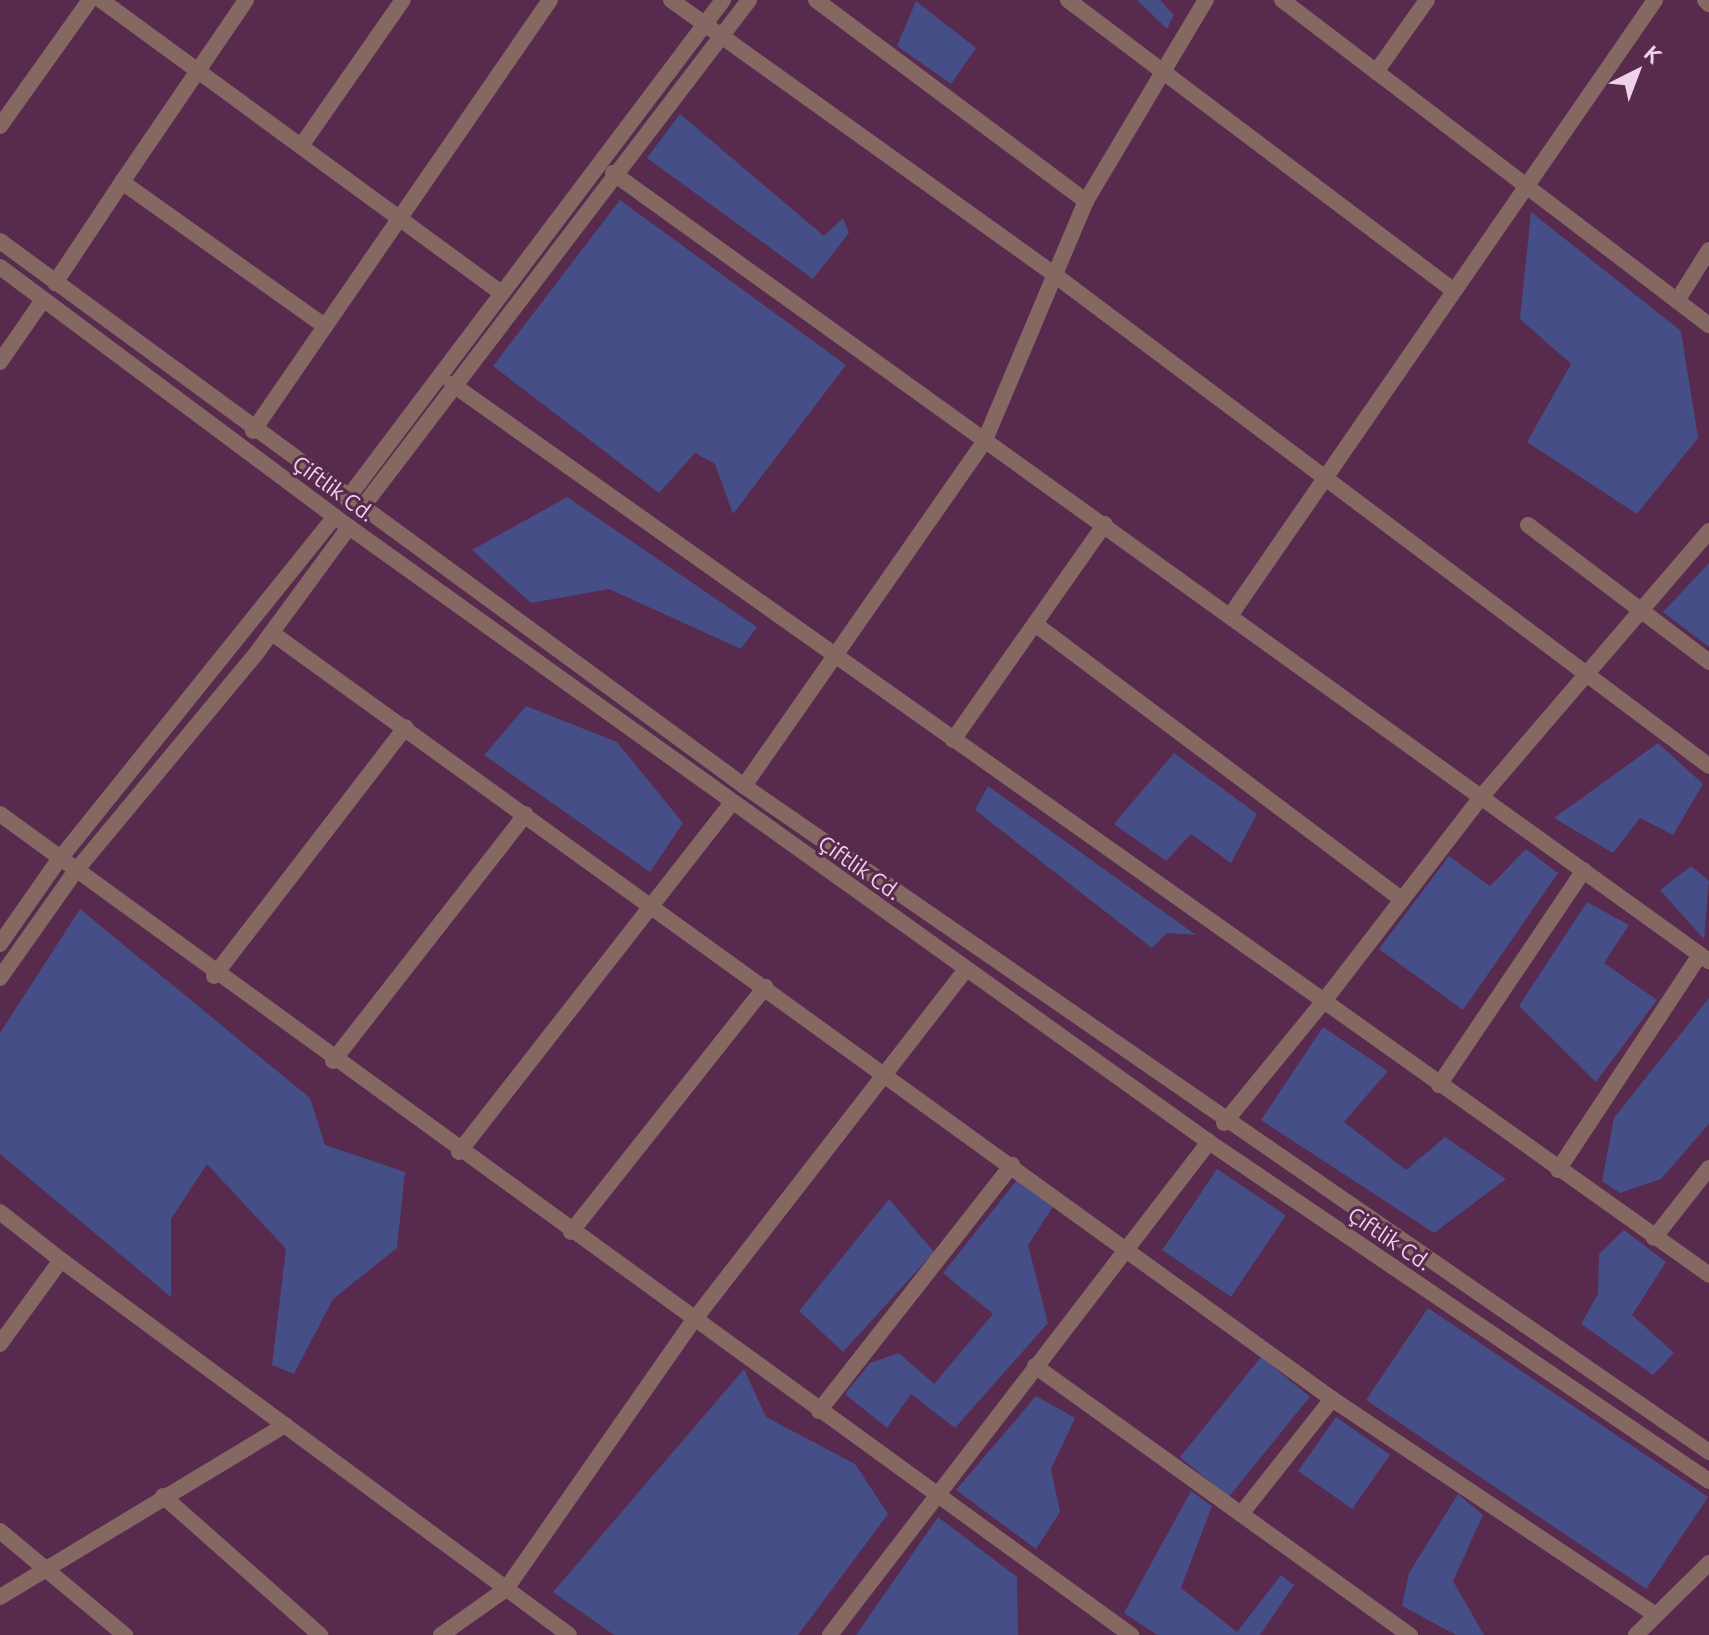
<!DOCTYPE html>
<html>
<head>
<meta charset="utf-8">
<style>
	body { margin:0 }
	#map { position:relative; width:1709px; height:1635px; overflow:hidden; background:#572a4e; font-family:Ubuntu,sans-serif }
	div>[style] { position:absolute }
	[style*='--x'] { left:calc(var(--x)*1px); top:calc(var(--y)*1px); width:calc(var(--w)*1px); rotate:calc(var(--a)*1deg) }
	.green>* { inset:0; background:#454e86; transform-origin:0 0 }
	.minor>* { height:16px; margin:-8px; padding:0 8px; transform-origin:8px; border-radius:8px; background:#856861 }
	.tertiary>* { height:16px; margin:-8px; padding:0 8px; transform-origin:8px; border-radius:8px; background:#856861 }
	span { translate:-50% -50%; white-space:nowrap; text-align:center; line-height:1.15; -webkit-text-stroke:6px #572a4e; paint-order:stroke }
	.street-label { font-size:22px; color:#f0d3e9 }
	.north { position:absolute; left:1597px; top:32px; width:80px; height:80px; -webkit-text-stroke:6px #572a4e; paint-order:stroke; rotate:42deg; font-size:22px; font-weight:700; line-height:32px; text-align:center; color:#f0d3e9 }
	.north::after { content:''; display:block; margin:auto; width:28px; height:36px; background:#f0d3e9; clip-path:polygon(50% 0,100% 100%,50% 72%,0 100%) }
</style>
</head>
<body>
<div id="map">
	<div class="green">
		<i style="clip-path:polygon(1137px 0,1160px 0,1174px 15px,1167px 29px)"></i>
		<i style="clip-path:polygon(916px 1px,976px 48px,951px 84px,897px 46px)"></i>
		<i style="clip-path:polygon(680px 114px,824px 236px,843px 218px,849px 233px,813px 279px,647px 158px)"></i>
		<i style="clip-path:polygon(620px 200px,846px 365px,733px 514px,715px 464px,695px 453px,659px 493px,493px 366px)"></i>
		<i style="clip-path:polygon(1531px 212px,1681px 331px,1698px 438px,1637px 514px,1527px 442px,1571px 364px,1520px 319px)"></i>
		<i style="clip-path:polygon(567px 497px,757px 627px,741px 649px,609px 589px,531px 603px,472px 550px)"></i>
		<i style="clip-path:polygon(1709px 563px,1709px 647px,1663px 612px)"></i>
		<i style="clip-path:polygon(526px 706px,617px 742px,683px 823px,650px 872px,484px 755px)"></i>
		<i style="clip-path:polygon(1658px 743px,1703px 784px,1673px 835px,1640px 818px,1613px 853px,1554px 818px)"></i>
		<i style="clip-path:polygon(1174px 753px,1257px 814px,1231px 863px,1191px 834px,1166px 861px,1114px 824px)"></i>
		<i style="clip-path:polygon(988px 786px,1196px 935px,1167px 933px,1152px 948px,975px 810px)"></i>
		<i style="clip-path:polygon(1526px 849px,1558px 873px,1463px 1010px,1379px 949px,1449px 856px,1490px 886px)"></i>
		<i style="clip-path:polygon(1691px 866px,1709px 881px,1704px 939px,1660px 890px)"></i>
		<i style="clip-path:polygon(1587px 902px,1629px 925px,1604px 963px,1657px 1000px,1596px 1082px,1519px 1006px)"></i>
		<i style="clip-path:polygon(80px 909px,310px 1098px,325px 1145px,405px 1172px,397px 1248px,333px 1299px,294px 1374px,272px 1365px,286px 1249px,207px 1164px,171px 1219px,171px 1297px,0 1154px,0 1033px)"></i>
		<i style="clip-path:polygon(1709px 998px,1709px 1124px,1661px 1179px,1620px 1193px,1602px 1181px,1614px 1118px)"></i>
		<i style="clip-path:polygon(1323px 1027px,1388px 1071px,1344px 1122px,1406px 1170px,1445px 1137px,1506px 1179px,1434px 1233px,1261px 1120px)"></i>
		<i style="left:1217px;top:1169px;width:83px;height:98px;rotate:34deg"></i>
		<i style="clip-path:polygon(1017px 1180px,1054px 1205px,1028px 1245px,1048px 1323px,955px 1428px,911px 1394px,887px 1428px,845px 1394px,870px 1363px,899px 1353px,934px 1384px,993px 1314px,943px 1273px)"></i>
		<i style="clip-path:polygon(889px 1199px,934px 1252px,843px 1352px,799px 1311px)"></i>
		<i style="clip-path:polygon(1624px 1230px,1666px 1262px,1632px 1315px,1674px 1353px,1653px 1375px,1581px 1324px,1598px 1294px,1599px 1254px)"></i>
		<i style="left:1428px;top:1308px;width:338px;height:111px;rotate:34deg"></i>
		<i style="left:1261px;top:1357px;width:63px;height:129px;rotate:39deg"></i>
		<i style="clip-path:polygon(744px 1369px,766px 1417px,855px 1464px,888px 1514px,798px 1635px,614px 1635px,553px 1592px)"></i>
		<i style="clip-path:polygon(1036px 1396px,1075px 1418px,1051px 1469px,1060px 1512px,1036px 1549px,956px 1490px)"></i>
		<i style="left:1336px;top:1417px;width:66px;height:66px;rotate:35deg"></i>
		<i style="clip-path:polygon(1191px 1491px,1212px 1506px,1181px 1588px,1237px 1632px,1281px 1575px,1294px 1585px,1260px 1635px,1157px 1635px,1124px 1613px)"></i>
		<i style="clip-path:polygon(1458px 1494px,1483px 1515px,1453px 1581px,1484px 1635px,1456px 1635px,1402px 1606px,1409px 1573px)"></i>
		<i style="clip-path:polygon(938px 1517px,1017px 1577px,1018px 1635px,856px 1635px)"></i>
	</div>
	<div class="minor">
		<i style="--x:101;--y:0;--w:493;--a:36.2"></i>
		<i style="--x:671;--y:0;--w:469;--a:35.6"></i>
		<i style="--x:1052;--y:273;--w:821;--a:36.88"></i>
		<i style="--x:816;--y:0;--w:337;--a:36.7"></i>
		<i style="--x:1068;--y:0;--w:483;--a:37"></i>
		<i style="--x:1282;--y:0;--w:537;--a:37.28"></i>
		<i style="--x:1705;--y:0;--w:6;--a:45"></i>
		<i style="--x:1376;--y:72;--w:88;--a:-54.7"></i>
		<i style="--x:0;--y:126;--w:155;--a:-54.5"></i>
		<i style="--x:301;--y:146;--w:178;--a:-55.1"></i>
		<i style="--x:613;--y:173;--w:1350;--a:35.72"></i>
		<i style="--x:122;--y:182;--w:220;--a:-55.7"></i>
		<i style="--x:55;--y:283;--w:121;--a:-56.4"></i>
		<i style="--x:122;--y:182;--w:249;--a:35.4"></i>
		<i style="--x:1677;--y:301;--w:60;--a:-57.9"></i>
		<i style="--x:0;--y:362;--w:75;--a:-55.3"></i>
		<i style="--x:452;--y:384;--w:1068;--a:35.28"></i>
		<i style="--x:1324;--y:1001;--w:259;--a:-52.4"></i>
		<i style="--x:1482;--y:796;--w:349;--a:-49.4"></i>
		<i style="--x:253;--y:431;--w:523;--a:-55.43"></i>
		<i style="--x:347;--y:499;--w:625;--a:-53"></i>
		<i style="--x:361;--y:509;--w:640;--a:-52.68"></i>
		<i style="--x:1528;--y:525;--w:227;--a:37.1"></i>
		<i style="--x:1232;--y:613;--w:745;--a:-55.39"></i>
		<i style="--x:1035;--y:624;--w:459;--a:36.9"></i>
		<i style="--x:272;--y:633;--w:1308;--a:35.85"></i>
		<i style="--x:1332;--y:1399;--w:389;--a:33.7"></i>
		<i style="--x:953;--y:740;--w:264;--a:-54.9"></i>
		<i style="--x:744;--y:786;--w:422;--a:-55.1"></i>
		<i style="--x:985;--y:440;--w:259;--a:-67.1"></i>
		<i style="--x:1086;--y:201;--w:234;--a:-59.2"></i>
		<i style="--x:0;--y:814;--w:1398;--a:35.98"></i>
		<i style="--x:0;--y:944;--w:101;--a:-55.1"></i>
		<i style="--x:58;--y:861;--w:442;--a:-51.2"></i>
		<i style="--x:214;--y:976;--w:314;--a:-52.4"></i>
		<i style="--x:0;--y:978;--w:128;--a:-54.8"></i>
		<i style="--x:74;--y:873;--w:288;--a:-50.3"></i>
		<i style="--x:258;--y:651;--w:154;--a:-53.7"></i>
		<i style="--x:333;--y:1061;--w:313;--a:-52"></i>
		<i style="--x:1439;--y:1085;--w:259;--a:-56"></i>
		<i style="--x:1224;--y:1123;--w:158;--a:-50.7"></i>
		<i style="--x:1324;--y:1001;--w:473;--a:35.4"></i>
		<i style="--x:459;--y:1152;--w:443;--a:-52"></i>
		<i style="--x:1558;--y:1170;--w:258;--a:-56.6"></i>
		<i style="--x:0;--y:1212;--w:78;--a:38.2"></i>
		<i style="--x:61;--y:1260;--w:104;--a:126"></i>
		<i style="--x:571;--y:1232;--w:313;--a:-51.6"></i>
		<i style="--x:1654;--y:1238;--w:89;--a:-51.8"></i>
		<i style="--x:61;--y:1260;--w:631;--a:36.43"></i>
		<i style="--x:1035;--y:1366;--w:462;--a:35.7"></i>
		<i style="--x:819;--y:1411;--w:313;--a:-51.9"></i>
		<i style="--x:163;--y:1496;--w:210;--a:41.5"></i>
		<i style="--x:1241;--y:1514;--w:147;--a:-51.6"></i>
		<i style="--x:0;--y:1531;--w:163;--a:39.8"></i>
		<i style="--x:0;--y:1597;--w:333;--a:-31.1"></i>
		<i style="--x:441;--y:1635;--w:80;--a:-35.3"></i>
		<i style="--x:506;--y:1589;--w:328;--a:-55.1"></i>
		<i style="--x:694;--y:1320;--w:444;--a:-52.2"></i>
		<i style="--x:830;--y:1635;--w:622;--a:-52.45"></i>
		<i style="--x:1636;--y:1635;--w:103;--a:-44.6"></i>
	</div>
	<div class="tertiary">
		<i style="--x:0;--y:241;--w:922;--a:36.22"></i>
		<i style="--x:744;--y:786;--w:1173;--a:34.61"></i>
		<i style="--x:0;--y:267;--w:418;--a:36.7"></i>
		<i style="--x:335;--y:517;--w:1074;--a:35.57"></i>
		<i style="--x:1209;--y:1142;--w:604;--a:34.14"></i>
	</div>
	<div class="street-label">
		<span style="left:334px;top:488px;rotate:36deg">Çiftlik Cd.</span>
		<span style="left:860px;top:867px;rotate:35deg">Çiftlik Cd.</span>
		<span style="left:1390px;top:1238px;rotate:34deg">Çiftlik Cd.</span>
	</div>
	<div class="north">K</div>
</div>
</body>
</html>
